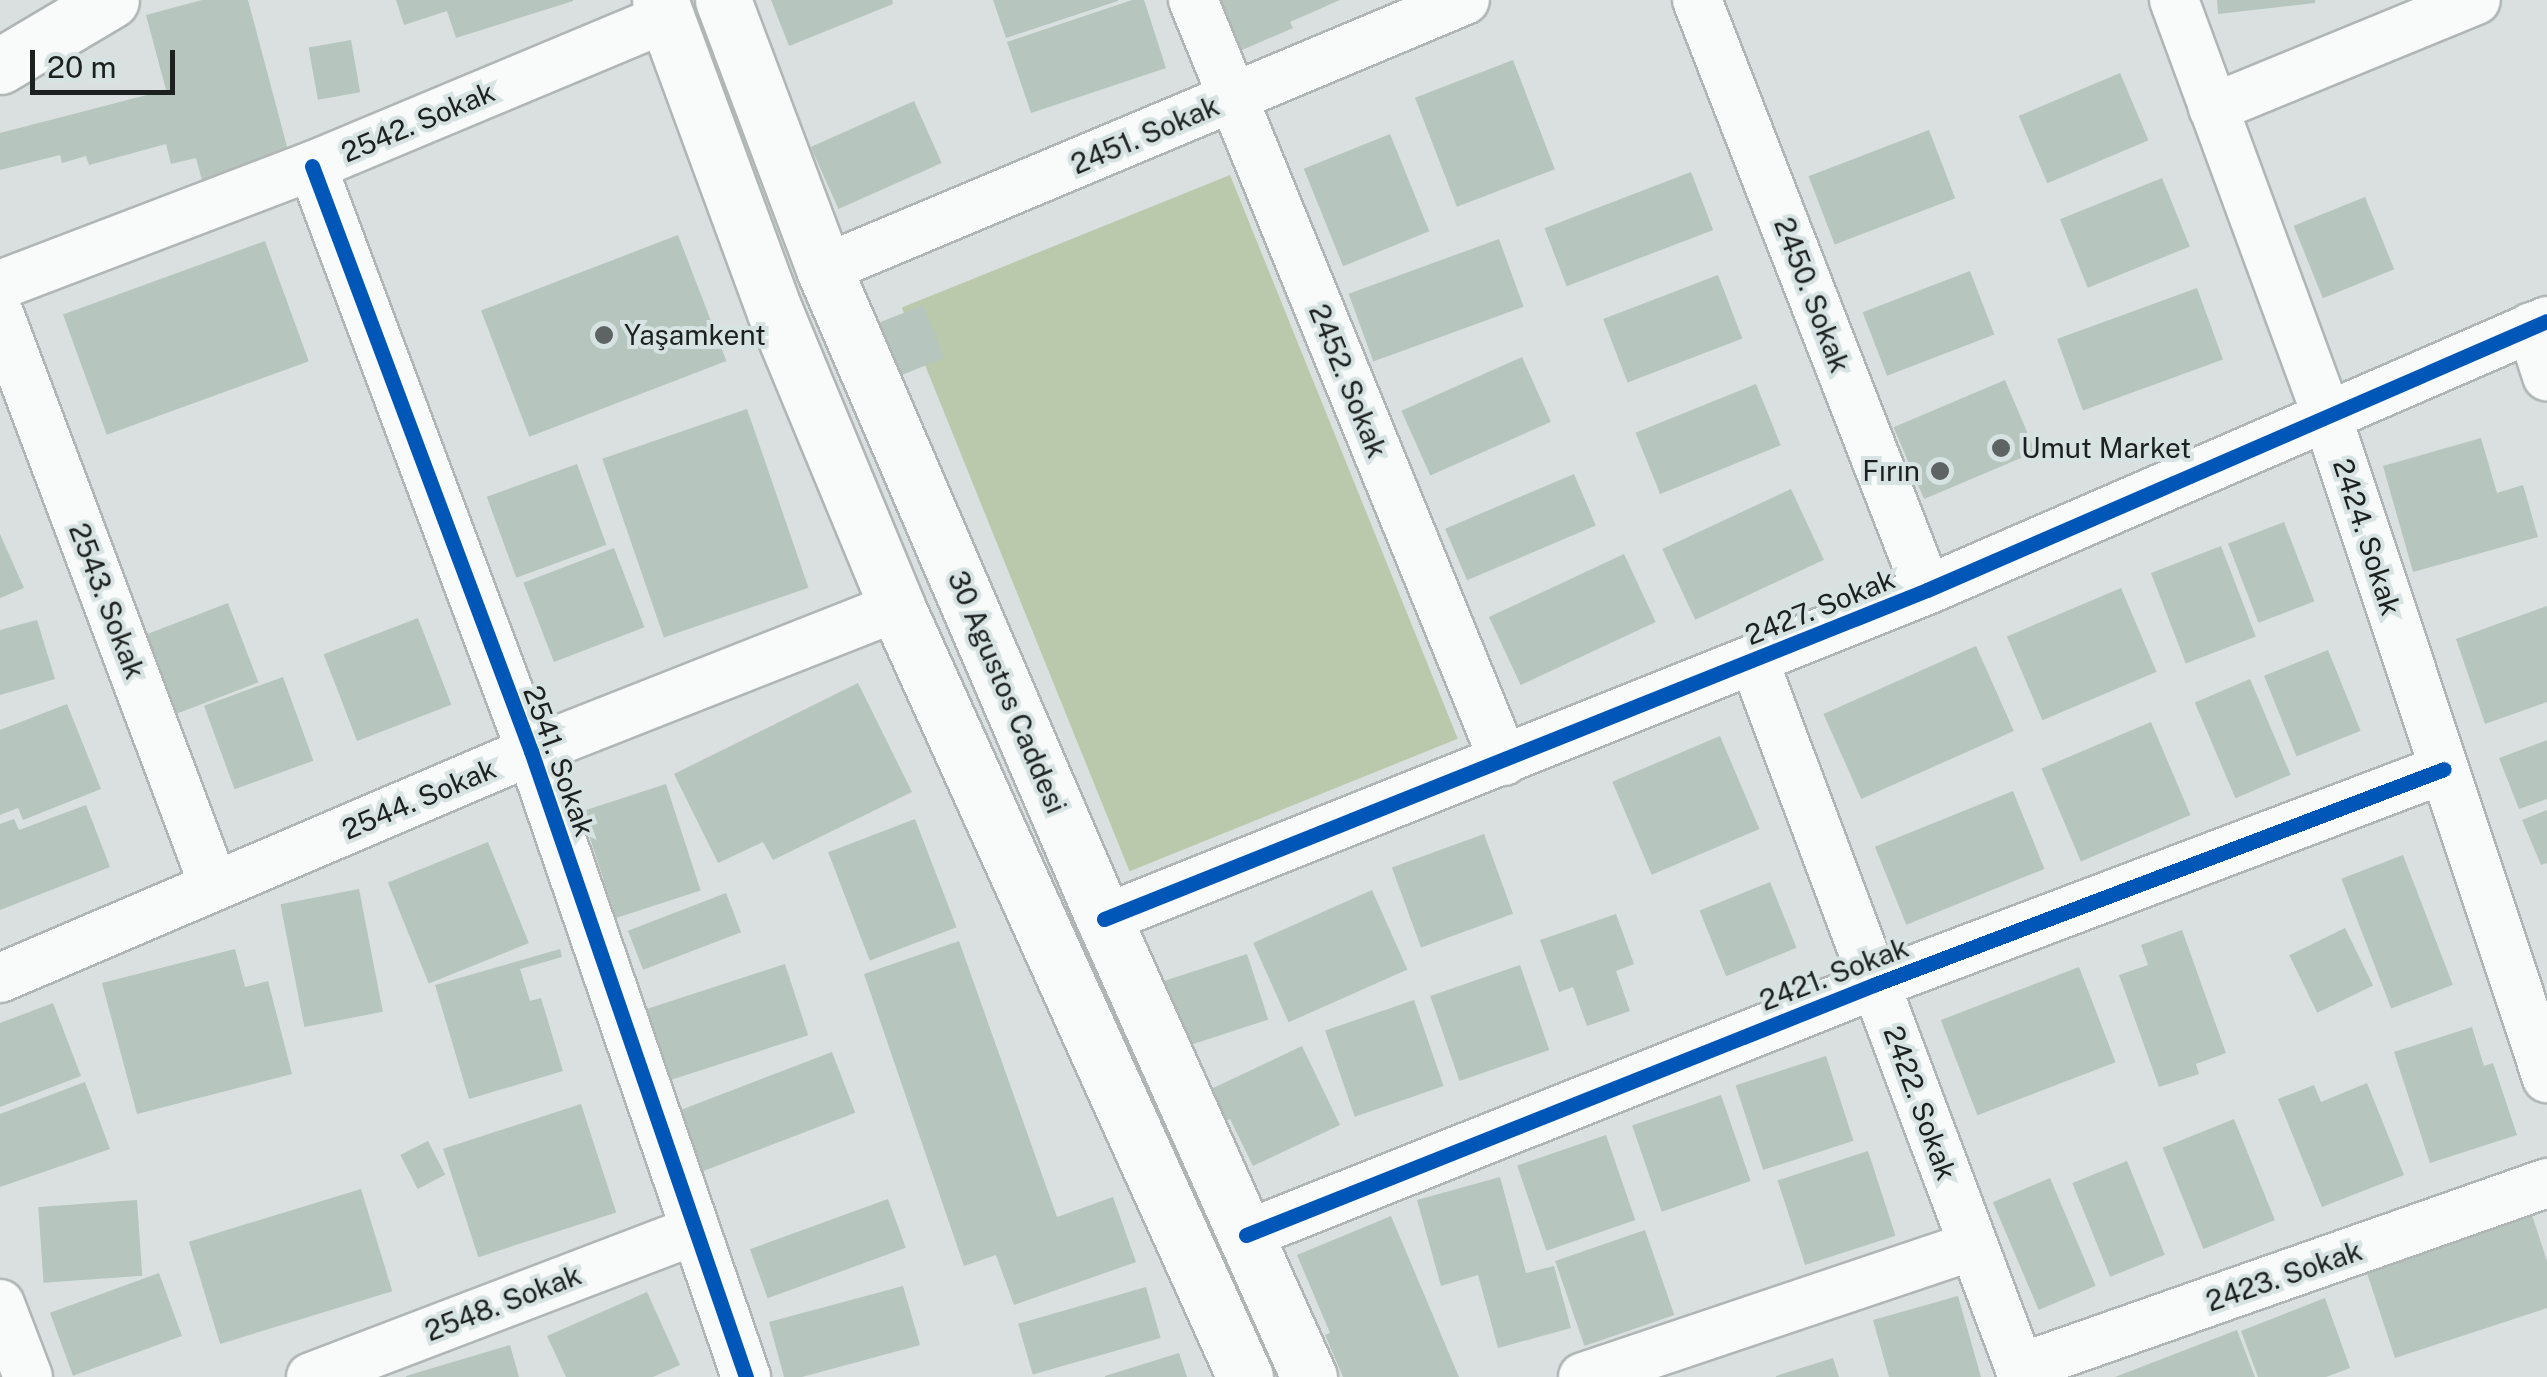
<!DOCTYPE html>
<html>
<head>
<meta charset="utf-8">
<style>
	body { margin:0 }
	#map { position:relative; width:2547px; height:1377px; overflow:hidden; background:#d9e0df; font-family:"Public Sans",sans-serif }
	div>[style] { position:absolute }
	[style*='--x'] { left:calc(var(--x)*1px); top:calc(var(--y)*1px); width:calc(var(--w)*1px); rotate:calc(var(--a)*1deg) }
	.green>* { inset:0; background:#bac9ac; transform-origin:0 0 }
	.building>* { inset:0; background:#b6c5bd; transform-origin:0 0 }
	.roads { filter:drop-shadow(2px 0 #b0b6b5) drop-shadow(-2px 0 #b0b6b5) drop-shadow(0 2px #b0b6b5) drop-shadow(0 -2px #b0b6b5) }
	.street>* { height:48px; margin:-24px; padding:0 24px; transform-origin:24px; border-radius:24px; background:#f9fafa }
	.secondary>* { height:55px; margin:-27.5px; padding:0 27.5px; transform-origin:27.5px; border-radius:27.5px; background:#f9fafa }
	.cycleway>* { height:15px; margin:-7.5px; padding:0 7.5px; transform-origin:7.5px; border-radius:7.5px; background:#0057b8 }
	.dots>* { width:28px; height:28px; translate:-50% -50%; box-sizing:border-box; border:5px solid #d6e3e2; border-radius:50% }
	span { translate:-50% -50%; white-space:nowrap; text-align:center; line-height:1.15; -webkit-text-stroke:8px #d6e3e2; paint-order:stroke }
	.street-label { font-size:28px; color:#1c2120 }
	.poi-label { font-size:28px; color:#1c2120 }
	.left { translate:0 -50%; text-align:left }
	.right { translate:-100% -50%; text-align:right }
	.scale { position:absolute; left:30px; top:50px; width:145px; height:45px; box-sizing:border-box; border:5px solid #1c2120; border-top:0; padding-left:12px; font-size:30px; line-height:35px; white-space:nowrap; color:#1c2120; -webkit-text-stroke:8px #d6e3e2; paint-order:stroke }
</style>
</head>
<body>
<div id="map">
	<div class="green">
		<i style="left:1230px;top:175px;width:608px;height:354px;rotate:68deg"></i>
	</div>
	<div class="building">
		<i style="clip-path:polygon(202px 0,248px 0,290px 158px,202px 180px,196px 158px,171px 164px,166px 144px,89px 165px,86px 156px,62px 163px,60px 155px,0 170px,0 133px,166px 90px,146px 15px)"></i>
		<i style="clip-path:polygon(396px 0,573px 0,573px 1px,456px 38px,447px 11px,404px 25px)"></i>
		<i style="clip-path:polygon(771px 0,892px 0,893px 4px,789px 46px)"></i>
		<i style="clip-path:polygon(993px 0,1118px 0,1118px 1px,1006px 38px)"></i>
		<i style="clip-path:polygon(1132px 0,1144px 0,1166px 68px,1031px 113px,1007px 42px)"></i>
		<i style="clip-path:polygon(1220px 0,1340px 0,1290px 22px,1293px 28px,1242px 50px)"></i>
		<i style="clip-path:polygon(2217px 0,2315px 0,2315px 3px,2218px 14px)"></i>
		<i style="left:351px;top:40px;width:53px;height:43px;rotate:80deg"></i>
		<i style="left:1513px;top:60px;width:117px;height:105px;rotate:69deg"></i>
		<i style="left:2120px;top:73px;width:73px;height:110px;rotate:67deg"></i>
		<i style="left:914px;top:101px;width:68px;height:113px;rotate:66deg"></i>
		<i style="left:1929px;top:130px;width:73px;height:129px;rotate:69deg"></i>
		<i style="left:1390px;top:134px;width:105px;height:93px;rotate:68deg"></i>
		<i style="left:1691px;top:172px;width:62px;height:157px;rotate:69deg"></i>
		<i style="left:2162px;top:178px;width:74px;height:110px;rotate:68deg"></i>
		<i style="left:2365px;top:197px;width:78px;height:77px;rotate:68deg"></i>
		<i style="left:678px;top:235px;width:135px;height:211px;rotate:69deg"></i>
		<i style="left:1499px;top:239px;width:72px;height:160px;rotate:70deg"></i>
		<i style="left:265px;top:241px;width:128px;height:215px;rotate:70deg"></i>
		<i style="left:1970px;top:271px;width:68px;height:115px;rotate:69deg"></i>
		<i style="left:1718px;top:275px;width:68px;height:123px;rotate:69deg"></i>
		<i style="left:2197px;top:288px;width:76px;height:149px;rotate:70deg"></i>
		<i style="left:923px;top:305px;width:57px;height:69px;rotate:68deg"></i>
		<i style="left:1522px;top:357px;width:71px;height:132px;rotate:66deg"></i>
		<i style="left:2005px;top:380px;width:78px;height:121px;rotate:67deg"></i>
		<i style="left:1756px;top:384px;width:66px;height:130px;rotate:68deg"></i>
		<i style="left:747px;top:409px;width:189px;height:153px;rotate:71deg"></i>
		<i style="clip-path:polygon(2481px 438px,2497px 493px,2523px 485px,2538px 537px,2413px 572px,2383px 466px)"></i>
		<i style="left:577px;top:464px;width:86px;height:96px;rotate:70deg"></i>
		<i style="left:1574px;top:474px;width:56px;height:140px;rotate:67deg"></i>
		<i style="left:1791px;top:489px;width:78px;height:142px;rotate:65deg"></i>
		<i style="left:2284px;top:522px;width:85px;height:60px;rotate:69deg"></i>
		<i style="clip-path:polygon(0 534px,24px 588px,0 598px)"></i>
		<i style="left:2221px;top:546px;width:97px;height:75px;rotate:69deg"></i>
		<i style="left:614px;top:548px;width:85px;height:97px;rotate:69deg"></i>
		<i style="left:1624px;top:554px;width:75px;height:149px;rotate:65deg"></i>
		<i style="left:2121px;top:588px;width:91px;height:124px;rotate:67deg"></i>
		<i style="left:228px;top:603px;width:85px;height:96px;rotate:69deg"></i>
		<i style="clip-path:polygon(2547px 606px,2547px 702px,2485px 724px,2456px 639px)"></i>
		<i style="left:418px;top:618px;width:93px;height:101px;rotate:69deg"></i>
		<i style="clip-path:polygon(37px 620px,55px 679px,0 695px,0 630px)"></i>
		<i style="left:1976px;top:646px;width:93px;height:167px;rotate:66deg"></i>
		<i style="left:2328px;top:650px;width:87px;height:69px;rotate:68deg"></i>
		<i style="left:283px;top:677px;width:89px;height:84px;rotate:70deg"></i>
		<i style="left:2250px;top:679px;width:104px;height:60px;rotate:67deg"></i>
		<i style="clip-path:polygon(858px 683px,912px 792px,773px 860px,763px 842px,718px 863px,674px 774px)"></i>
		<i style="clip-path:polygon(67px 704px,101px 789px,23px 820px,18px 808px,0 815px,0 730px)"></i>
		<i style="left:2151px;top:722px;width:101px;height:119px;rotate:67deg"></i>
		<i style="left:1720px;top:736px;width:101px;height:117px;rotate:67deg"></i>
		<i style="clip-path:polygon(2547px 740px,2547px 799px,2519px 809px,2499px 758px)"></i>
		<i style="left:666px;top:784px;width:112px;height:89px;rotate:72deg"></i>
		<i style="left:2013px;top:791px;width:84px;height:149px;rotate:68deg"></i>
		<i style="clip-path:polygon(86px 805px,110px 867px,0 910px,0 824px,14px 819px,19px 830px)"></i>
		<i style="clip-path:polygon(2547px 810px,2547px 863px,2541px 865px,2522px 820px)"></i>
		<i style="left:915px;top:819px;width:116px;height:93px;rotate:69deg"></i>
		<i style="left:1484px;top:834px;width:85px;height:98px;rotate:70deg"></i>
		<i style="left:488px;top:842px;width:109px;height:108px;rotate:68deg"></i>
		<i style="left:2403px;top:855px;width:139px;height:66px;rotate:69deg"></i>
		<i style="left:1770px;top:882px;width:71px;height:76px;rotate:68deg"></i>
		<i style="left:359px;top:889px;width:125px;height:80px;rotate:79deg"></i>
		<i style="left:1372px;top:890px;width:87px;height:130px;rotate:66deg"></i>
		<i style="left:726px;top:893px;width:42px;height:105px;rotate:69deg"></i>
		<i style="clip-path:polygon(1616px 914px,1634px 964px,1616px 971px,1630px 1011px,1587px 1026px,1573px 987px,1559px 992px,1540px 940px)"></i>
		<i style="left:2345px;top:928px;width:64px;height:62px;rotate:64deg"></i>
		<i style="clip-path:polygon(2182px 930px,2226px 1053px,2196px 1064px,2199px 1074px,2159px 1087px,2119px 975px,2148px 965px,2141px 945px)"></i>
		<i style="clip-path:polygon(959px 941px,1057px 1217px,1113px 1197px,1136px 1262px,1014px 1305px,996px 1255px,964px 1266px,864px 974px)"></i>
		<i style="clip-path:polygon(235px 949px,245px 987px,268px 981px,292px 1074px,137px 1114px,102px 983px)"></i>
		<i style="clip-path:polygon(560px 949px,562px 957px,520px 969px,530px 1001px,541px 998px,563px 1071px,469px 1099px,435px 985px)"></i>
		<i style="left:1247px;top:954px;width:69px;height:102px;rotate:72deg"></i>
		<i style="left:785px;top:964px;width:75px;height:164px;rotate:72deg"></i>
		<i style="left:1520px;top:965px;width:90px;height:95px;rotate:71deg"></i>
		<i style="left:2079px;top:967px;width:102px;height:148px;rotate:69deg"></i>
		<i style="left:1414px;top:1000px;width:91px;height:94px;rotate:71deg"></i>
		<i style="clip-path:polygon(53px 1003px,81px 1076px,0 1107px,0 1023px)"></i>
		<i style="clip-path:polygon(2472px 1027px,2484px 1066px,2493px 1063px,2517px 1135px,2430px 1163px,2394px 1052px)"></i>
		<i style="clip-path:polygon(1302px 1046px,1340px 1125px,1253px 1166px,1230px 1119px,1205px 1131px,1190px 1099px)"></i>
		<i style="left:832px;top:1052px;width:65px;height:171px;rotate:69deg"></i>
		<i style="left:1826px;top:1056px;width:89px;height:95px;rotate:72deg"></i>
		<i style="clip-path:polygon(85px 1082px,110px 1149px,0 1187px,0 1114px)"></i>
		<i style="clip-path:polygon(2367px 1083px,2404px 1175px,2322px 1207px,2278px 1099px,2314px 1085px,2321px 1102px)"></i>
		<i style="left:1721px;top:1095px;width:91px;height:94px;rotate:71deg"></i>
		<i style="left:581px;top:1104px;width:114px;height:145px;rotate:72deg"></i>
		<i style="left:2234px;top:1119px;width:109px;height:77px;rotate:68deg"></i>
		<i style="left:1606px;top:1135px;width:90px;height:94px;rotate:71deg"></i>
		<i style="left:428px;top:1141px;width:38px;height:31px;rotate:63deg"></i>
		<i style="left:1868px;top:1151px;width:89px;height:95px;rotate:72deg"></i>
		<i style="left:2127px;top:1161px;width:101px;height:59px;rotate:68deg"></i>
		<i style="clip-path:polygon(1500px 1177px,1526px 1273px,1554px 1266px,1571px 1328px,1498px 1348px,1478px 1275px,1441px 1286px,1417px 1200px)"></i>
		<i style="left:2050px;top:1178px;width:117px;height:62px;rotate:67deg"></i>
		<i style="left:361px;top:1189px;width:107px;height:180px;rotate:73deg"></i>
		<i style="left:888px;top:1199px;width:52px;height:147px;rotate:70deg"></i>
		<i style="left:137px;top:1200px;width:76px;height:99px;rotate:86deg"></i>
		<i style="clip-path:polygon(2531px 1212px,2547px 1261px,2547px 1308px,2395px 1358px,2365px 1267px)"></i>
		<i style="clip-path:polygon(1391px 1216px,1459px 1377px,1343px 1377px,1325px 1335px,1330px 1333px,1297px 1255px)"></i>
		<i style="left:1645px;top:1230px;width:90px;height:95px;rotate:71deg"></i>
		<i style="left:159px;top:1273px;width:67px;height:116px;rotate:70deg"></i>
		<i style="clip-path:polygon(903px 1286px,920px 1345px,802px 1377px,784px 1377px,769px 1322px)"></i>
		<i style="left:1146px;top:1287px;width:53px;height:133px;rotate:74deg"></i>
		<i style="clip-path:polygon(647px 1292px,680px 1365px,653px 1377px,566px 1377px,547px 1336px)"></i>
		<i style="clip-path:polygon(1958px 1296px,1981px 1377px,1889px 1377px,1873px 1320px)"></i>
		<i style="clip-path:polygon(2325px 1298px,2350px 1368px,2326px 1377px,2258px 1377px,2241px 1331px)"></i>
		<i style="clip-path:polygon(2237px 1330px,2255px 1377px,2115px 1377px)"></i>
		<i style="clip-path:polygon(510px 1345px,519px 1377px,406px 1377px,406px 1376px)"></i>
		<i style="clip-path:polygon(1179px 1353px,1187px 1377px,1105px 1377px,1105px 1376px)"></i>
		<i style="clip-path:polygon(1833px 1358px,1839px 1377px,1776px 1377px,1776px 1376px)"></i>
	</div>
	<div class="roads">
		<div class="street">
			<i style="--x:1193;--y:0;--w:822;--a:67.77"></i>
			<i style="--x:1697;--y:0;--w:633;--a:68.7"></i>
			<i style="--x:2174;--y:0;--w:440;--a:69.8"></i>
			<i style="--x:2326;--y:413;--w:701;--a:71.62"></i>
			<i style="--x:2213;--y:108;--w:284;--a:-22.3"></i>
			<i style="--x:312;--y:166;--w:625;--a:69.48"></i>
			<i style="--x:531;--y:751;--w:662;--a:71.04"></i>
			<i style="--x:824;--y:269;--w:695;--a:-22.77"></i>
			<i style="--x:0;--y:285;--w:334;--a:-20.9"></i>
			<i style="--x:312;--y:166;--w:384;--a:-22.7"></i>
			<i style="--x:0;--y:316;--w:609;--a:69.42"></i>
			<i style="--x:2531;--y:327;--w:52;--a:71.9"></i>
			<i style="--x:1754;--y:661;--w:765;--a:69.41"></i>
			<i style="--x:1104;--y:919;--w:886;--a:-21.79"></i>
			<i style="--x:1927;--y:590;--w:676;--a:-23.45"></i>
			<i style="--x:0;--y:978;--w:577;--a:-23.15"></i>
			<i style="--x:531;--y:751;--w:393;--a:-21.5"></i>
			<i style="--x:1246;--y:1235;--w:678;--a:-21.72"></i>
			<i style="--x:1876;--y:984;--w:607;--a:-20.73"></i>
			<i style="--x:0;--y:1304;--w:78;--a:69"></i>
			<i style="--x:2020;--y:1368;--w:559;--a:-19.34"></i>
			<i style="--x:311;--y:1377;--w:411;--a:-20.9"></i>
			<i style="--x:1583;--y:1377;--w:411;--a:-18.6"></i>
		</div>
		<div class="secondary">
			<i style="--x:660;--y:0;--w:333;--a:69.8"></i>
			<i style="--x:775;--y:312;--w:319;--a:67.5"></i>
			<i style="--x:897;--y:607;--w:845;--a:65.68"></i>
			<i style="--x:723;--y:0;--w:287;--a:69.4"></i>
			<i style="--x:824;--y:269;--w:708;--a:66.7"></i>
			<i style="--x:1104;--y:919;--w:502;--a:65.89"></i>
			<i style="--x:0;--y:66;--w:129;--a:-30.7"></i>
		</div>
	</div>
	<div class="cycleway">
		<i style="--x:312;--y:166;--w:625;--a:69.48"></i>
		<i style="--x:531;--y:751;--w:662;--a:71.04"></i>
		<i style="--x:1104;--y:919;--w:886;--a:-21.79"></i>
		<i style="--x:1927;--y:590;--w:676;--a:-23.45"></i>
		<i style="--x:1246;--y:1235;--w:678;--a:-21.72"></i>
		<i style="--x:1876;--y:984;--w:607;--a:-20.73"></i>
	</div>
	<div class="dots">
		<i style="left:604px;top:335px;background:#5e6463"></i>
		<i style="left:2001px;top:448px;background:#5e6463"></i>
		<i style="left:1940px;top:471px;background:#5e6463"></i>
	</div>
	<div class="street-label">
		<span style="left:418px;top:122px;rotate:-23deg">2542. Sokak</span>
		<span style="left:1145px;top:135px;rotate:-23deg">2451. Sokak</span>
		<span style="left:1812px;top:295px;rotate:69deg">2450. Sokak</span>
		<span style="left:1348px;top:381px;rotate:68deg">2452. Sokak</span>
		<span style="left:2367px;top:537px;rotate:72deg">2424. Sokak</span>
		<span style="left:107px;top:601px;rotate:69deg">2543. Sokak</span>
		<span style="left:1820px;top:607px;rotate:-22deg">2427. Sokak</span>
		<span style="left:1007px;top:692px;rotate:67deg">30 Agustos Caddesi</span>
		<span style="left:559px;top:761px;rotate:70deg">2541. Sokak</span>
		<span style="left:419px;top:799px;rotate:-23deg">2544. Sokak</span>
		<span style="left:1834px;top:974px;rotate:-21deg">2421. Sokak</span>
		<span style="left:1920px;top:1103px;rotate:70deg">2422. Sokak</span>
		<span style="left:2284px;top:1276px;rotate:-19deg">2423. Sokak</span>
		<span style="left:503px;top:1303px;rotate:-21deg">2548. Sokak</span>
	</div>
	<div class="poi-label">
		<span class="left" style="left:624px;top:335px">Yaşamkent</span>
		<span class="left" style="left:2021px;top:448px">Umut Market</span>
		<span class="right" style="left:1920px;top:471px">Fırın</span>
	</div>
	<div class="scale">20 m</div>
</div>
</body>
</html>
